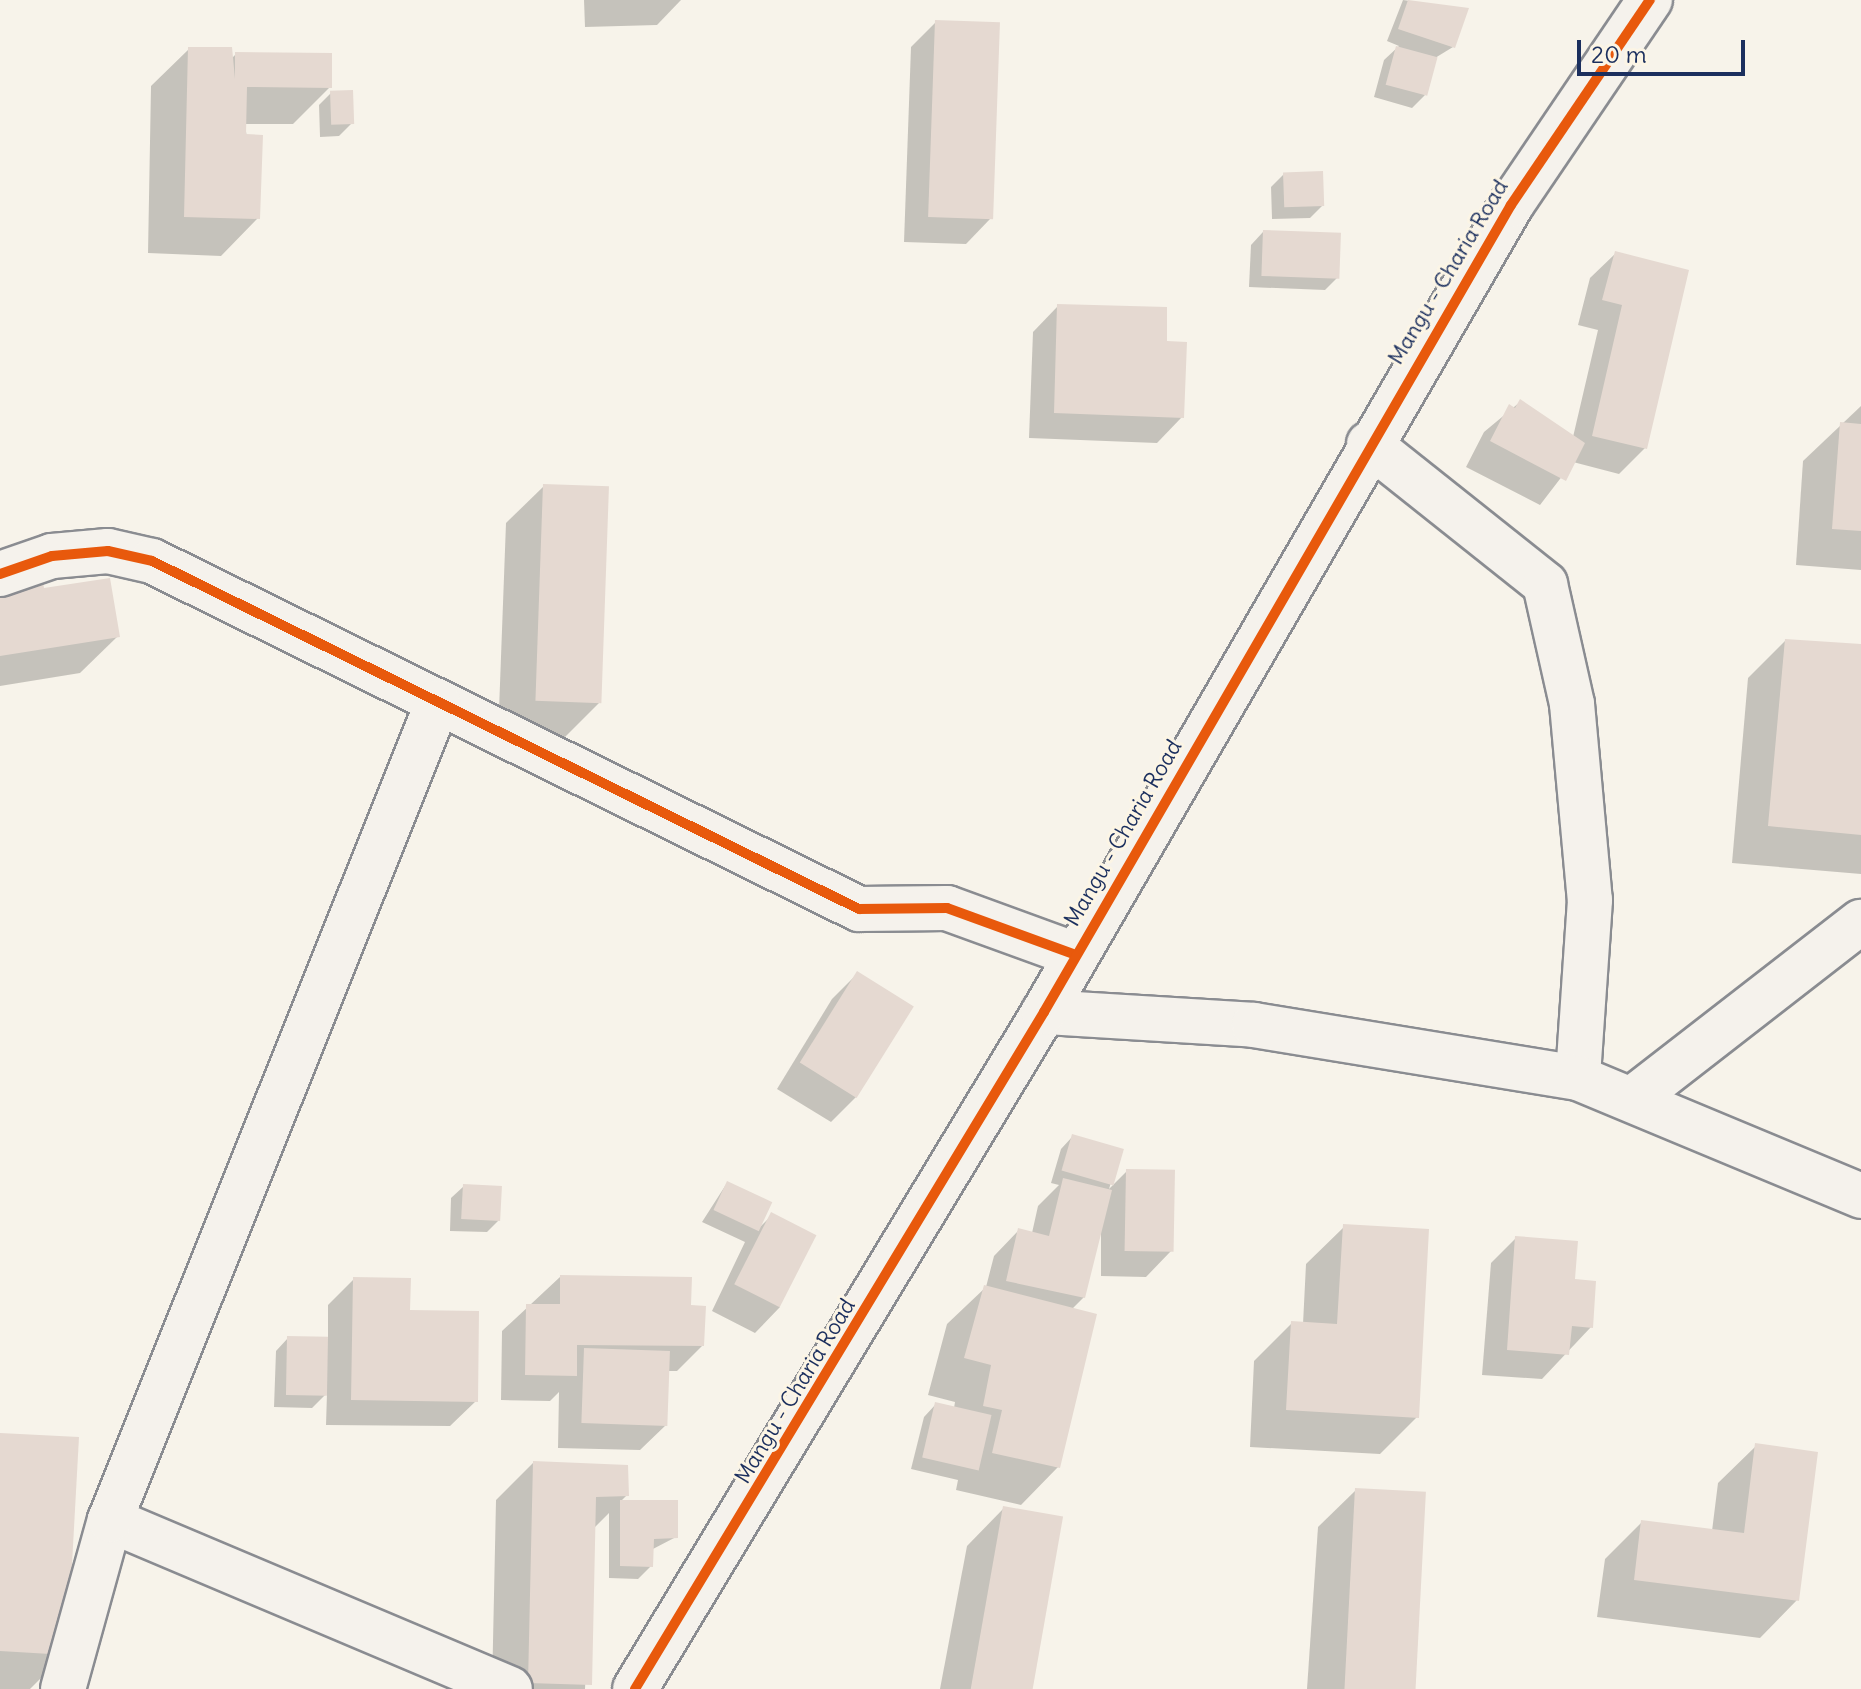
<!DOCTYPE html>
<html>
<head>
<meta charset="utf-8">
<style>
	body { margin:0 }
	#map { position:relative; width:1861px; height:1689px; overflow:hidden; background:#f7f3ea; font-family:Delius,sans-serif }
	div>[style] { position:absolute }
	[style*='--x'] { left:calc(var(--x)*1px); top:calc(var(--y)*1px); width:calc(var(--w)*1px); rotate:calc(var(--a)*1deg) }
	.shadow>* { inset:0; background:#0003 }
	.building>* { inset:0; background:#e5d9d1; transform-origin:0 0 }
	.roads { filter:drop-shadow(2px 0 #8a8c91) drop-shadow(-2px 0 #8a8c91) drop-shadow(0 2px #8a8c91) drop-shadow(0 -2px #8a8c91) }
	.minor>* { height:44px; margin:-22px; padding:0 22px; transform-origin:22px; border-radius:22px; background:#f5f2ec }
	.tertiary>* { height:44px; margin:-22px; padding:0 22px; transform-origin:22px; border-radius:22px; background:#f5f2ec }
	.cycleway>* { height:10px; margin:-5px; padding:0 5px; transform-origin:5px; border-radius:5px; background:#e8590c }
	span { translate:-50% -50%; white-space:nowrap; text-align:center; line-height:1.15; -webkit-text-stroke:6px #fcf5e5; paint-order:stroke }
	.street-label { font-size:22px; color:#1b2f5e }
	.scale { position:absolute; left:1577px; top:40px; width:168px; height:36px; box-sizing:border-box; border:4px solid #1b2f5e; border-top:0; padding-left:10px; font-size:24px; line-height:28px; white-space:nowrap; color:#1b2f5e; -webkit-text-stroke:6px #fcf5e5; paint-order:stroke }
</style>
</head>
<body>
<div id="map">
	<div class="shadow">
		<i style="clip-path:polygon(584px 0,681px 0,657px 25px,585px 27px)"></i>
		<i style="clip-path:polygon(1403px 0,1466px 9px,1453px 47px,1435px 58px,1425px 95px,1412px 108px,1374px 97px,1384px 60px,1399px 46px,1387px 41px)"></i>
		<i style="clip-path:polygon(936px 22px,991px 218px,966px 244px,904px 242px,911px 47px)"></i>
		<i style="clip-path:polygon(189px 49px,231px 59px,236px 54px,330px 87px,293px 124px,245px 124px,258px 218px,221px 256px,148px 253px,151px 86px)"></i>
		<i style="clip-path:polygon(331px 93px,352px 123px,339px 136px,320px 137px,319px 105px)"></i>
		<i style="clip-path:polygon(1284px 174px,1322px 206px,1310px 218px,1272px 219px,1271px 187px)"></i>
		<i style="clip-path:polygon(1263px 232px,1337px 278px,1325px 290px,1249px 287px,1251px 245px)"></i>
		<i style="clip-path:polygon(1616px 253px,1645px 448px,1619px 474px,1573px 462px,1540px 505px,1466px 467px,1484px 432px,1520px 402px,1573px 437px,1598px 330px,1578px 325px,1590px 278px)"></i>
		<i style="clip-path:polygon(1058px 306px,1165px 343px,1182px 417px,1157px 443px,1029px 438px,1033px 332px)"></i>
		<i style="clip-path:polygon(1861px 406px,1861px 570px,1796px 565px,1803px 461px)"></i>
		<i style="clip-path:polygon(544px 486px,599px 703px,562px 740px,498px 737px,506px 523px)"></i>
		<i style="clip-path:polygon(0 583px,43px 590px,118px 636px,80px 673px,0 686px)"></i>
		<i style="clip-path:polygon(1785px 641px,1861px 646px,1861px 874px,1732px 863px,1748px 678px)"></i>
		<i style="clip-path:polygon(857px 974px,856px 1097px,831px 1122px,777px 1089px,832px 999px)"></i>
		<i style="clip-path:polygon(1073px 1136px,1121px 1150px,1109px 1189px,1127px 1171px,1171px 1251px,1146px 1277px,1101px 1276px,1101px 1231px,1084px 1297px,1071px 1310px,1058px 1467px,1021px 1505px,956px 1490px,958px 1480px,911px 1469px,924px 1417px,936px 1404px,954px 1408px,955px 1402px,928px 1395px,947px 1324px,986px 1287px,994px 1256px,1019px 1230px,1032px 1233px,1038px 1206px,1059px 1185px,1051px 1183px,1061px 1149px)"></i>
		<i style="clip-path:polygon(727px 1183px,759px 1228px,772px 1215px,780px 1307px,755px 1333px,712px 1311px,745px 1242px,702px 1222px)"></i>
		<i style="clip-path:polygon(464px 1186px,499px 1220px,487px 1232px,450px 1231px,451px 1198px)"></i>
		<i style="clip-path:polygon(1344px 1227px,1417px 1417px,1380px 1454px,1250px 1447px,1254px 1361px,1291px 1324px,1303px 1324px,1306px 1264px)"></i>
		<i style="clip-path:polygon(1516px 1238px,1573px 1281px,1591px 1327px,1542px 1379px,1482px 1375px,1491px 1263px)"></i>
		<i style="clip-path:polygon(560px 1277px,689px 1307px,702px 1346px,677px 1371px,667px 1371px,666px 1425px,640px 1450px,558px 1448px,559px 1392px,550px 1401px,501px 1400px,502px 1331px)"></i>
		<i style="clip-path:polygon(354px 1279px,408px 1312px,476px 1401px,450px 1426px,326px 1425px,327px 1393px,312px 1408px,274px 1407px,276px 1351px,288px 1338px,328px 1339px,328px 1305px)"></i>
		<i style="clip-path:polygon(0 1435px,65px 1654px,30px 1689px,0 1689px)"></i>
		<i style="clip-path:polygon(1756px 1446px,1797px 1600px,1760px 1638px,1597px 1617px,1605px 1559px,1642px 1522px,1712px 1531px,1718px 1483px)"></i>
		<i style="clip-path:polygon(533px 1463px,627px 1495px,620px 1502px,676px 1537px,651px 1550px,651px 1566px,638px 1579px,609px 1578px,609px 1513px,593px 1529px,585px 1689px,492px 1689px,496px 1500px)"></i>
		<i style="clip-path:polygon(1356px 1490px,1410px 1689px,1307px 1689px,1318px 1527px)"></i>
		<i style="clip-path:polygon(1004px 1508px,1030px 1689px,940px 1689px,967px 1546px)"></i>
	</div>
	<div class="building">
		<i style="clip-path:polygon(1408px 0,1469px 8px,1455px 48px,1398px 29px)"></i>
		<i style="left:935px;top:20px;width:65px;height:197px;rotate:2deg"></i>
		<i style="left:1396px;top:46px;width:43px;height:40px;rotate:15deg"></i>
		<i style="clip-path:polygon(188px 47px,232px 47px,235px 79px,235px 52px,332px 53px,332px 88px,247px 87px,246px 134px,263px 135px,260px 219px,184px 217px)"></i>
		<i style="left:353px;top:90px;width:34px;height:23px;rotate:88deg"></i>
		<i style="left:1323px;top:171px;width:35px;height:40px;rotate:88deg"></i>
		<i style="left:1263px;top:230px;width:78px;height:46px;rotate:2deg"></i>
		<i style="clip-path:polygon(1615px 251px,1689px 270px,1647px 449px,1592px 436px,1622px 305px,1602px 300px)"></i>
		<i style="clip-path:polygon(1057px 304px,1167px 307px,1167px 341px,1187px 342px,1184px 418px,1054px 413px)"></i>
		<i style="clip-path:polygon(1520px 399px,1585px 443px,1566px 481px,1490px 441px,1509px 404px,1515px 408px)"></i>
		<i style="clip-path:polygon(1840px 422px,1861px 424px,1861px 531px,1832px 529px)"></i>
		<i style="left:543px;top:484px;width:66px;height:217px;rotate:2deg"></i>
		<i style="clip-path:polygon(41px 570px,44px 588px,110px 578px,120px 637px,0 656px,0 595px)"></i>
		<i style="clip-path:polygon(1785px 639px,1861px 644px,1861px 835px,1768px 826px)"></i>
		<i style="left:857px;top:971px;width:67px;height:108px;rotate:32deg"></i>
		<i style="left:1072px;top:1134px;width:54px;height:38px;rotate:16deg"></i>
		<i style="left:1126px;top:1169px;width:49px;height:82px;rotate:1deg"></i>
		<i style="clip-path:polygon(1063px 1178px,1112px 1190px,1085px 1298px,1006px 1281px,1018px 1228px,1049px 1236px)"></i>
		<i style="left:727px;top:1181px;width:50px;height:32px;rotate:25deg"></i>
		<i style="left:463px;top:1184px;width:39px;height:35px;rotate:3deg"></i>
		<i style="left:771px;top:1212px;width:51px;height:81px;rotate:27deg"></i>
		<i style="clip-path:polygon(1343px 1224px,1429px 1229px,1419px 1418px,1286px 1410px,1291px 1321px,1337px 1324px)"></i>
		<i style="clip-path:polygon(1515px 1236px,1578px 1241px,1575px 1279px,1596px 1281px,1593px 1328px,1572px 1326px,1569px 1355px,1507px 1350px)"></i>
		<i style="clip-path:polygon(560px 1275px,692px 1277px,691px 1305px,706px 1306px,704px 1346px,577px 1345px,577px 1376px,525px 1375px,526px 1304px,560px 1304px)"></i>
		<i style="clip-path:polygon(353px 1277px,411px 1278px,410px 1310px,479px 1311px,478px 1402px,351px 1400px)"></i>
		<i style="clip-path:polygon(984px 1285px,1097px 1314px,1060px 1468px,992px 1453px,1002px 1410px,983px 1406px,991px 1365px,964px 1358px)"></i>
		<i style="left:287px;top:1336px;width:41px;height:59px;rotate:1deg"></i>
		<i style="left:584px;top:1348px;width:86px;height:75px;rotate:2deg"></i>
		<i style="left:935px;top:1402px;width:58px;height:57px;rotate:13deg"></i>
		<i style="clip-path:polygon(0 1433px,79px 1437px,67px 1655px,0 1651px)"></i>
		<i style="clip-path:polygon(1755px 1443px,1818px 1452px,1799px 1601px,1634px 1580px,1641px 1520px,1744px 1533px)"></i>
		<i style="clip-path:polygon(533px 1461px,628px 1465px,629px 1496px,596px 1497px,592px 1685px,528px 1683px)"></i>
		<i style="left:1355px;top:1488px;width:71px;height:202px;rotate:3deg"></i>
		<i style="clip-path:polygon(620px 1500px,678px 1500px,678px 1538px,654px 1539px,653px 1567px,620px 1566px)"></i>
		<i style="left:1003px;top:1506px;width:61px;height:186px;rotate:10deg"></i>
	</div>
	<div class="roads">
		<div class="minor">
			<i style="--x:1369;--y:444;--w:225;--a:38.5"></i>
			<i style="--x:1545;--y:584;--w:123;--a:77.3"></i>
			<i style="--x:1572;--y:704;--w:197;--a:84.8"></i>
			<i style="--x:1590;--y:900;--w:178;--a:93.9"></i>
			<i style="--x:0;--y:574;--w:55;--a:-19.1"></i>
			<i style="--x:52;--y:556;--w:56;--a:-5.1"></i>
			<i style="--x:108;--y:551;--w:45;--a:12.8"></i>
			<i style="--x:152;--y:561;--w:788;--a:26.21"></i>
			<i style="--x:859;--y:909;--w:88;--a:-0.7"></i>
			<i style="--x:947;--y:908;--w:137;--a:20"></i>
			<i style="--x:1044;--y:1012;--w:210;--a:3.5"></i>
			<i style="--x:1254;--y:1025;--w:328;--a:9.3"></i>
			<i style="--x:1578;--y:1078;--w:307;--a:22.6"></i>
			<i style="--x:1635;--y:1097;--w:286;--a:-37.8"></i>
			<i style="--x:110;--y:1520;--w:434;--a:22.9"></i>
			<i style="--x:63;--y:1689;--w:175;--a:-74.5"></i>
			<i style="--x:110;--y:1520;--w:881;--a:-68.15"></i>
		</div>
		<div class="tertiary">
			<i style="--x:635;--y:1689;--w:791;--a:-58.86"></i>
			<i style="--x:1044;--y:1012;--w:932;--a:-59.94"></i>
			<i style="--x:1511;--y:205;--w:248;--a:-55.9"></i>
		</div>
	</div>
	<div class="cycleway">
		<i style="--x:0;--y:574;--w:55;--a:-19.1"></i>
		<i style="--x:52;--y:556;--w:56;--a:-5.1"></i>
		<i style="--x:108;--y:551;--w:45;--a:12.8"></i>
		<i style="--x:152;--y:561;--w:788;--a:26.21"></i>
		<i style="--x:859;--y:909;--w:88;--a:-0.7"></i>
		<i style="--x:947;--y:908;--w:137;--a:20"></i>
		<i style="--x:635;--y:1689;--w:791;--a:-58.86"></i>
		<i style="--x:1044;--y:1012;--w:932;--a:-59.94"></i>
		<i style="--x:1511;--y:205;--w:248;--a:-55.9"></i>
	</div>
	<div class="street-label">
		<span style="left:1448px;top:272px;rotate:-59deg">Mangu - Charia Road</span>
		<span style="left:1123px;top:833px;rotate:-60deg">Mangu - Charia Road</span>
		<span style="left:795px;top:1391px;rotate:-59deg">Mangu - Charia Road</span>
	</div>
	<div class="scale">20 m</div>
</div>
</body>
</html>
